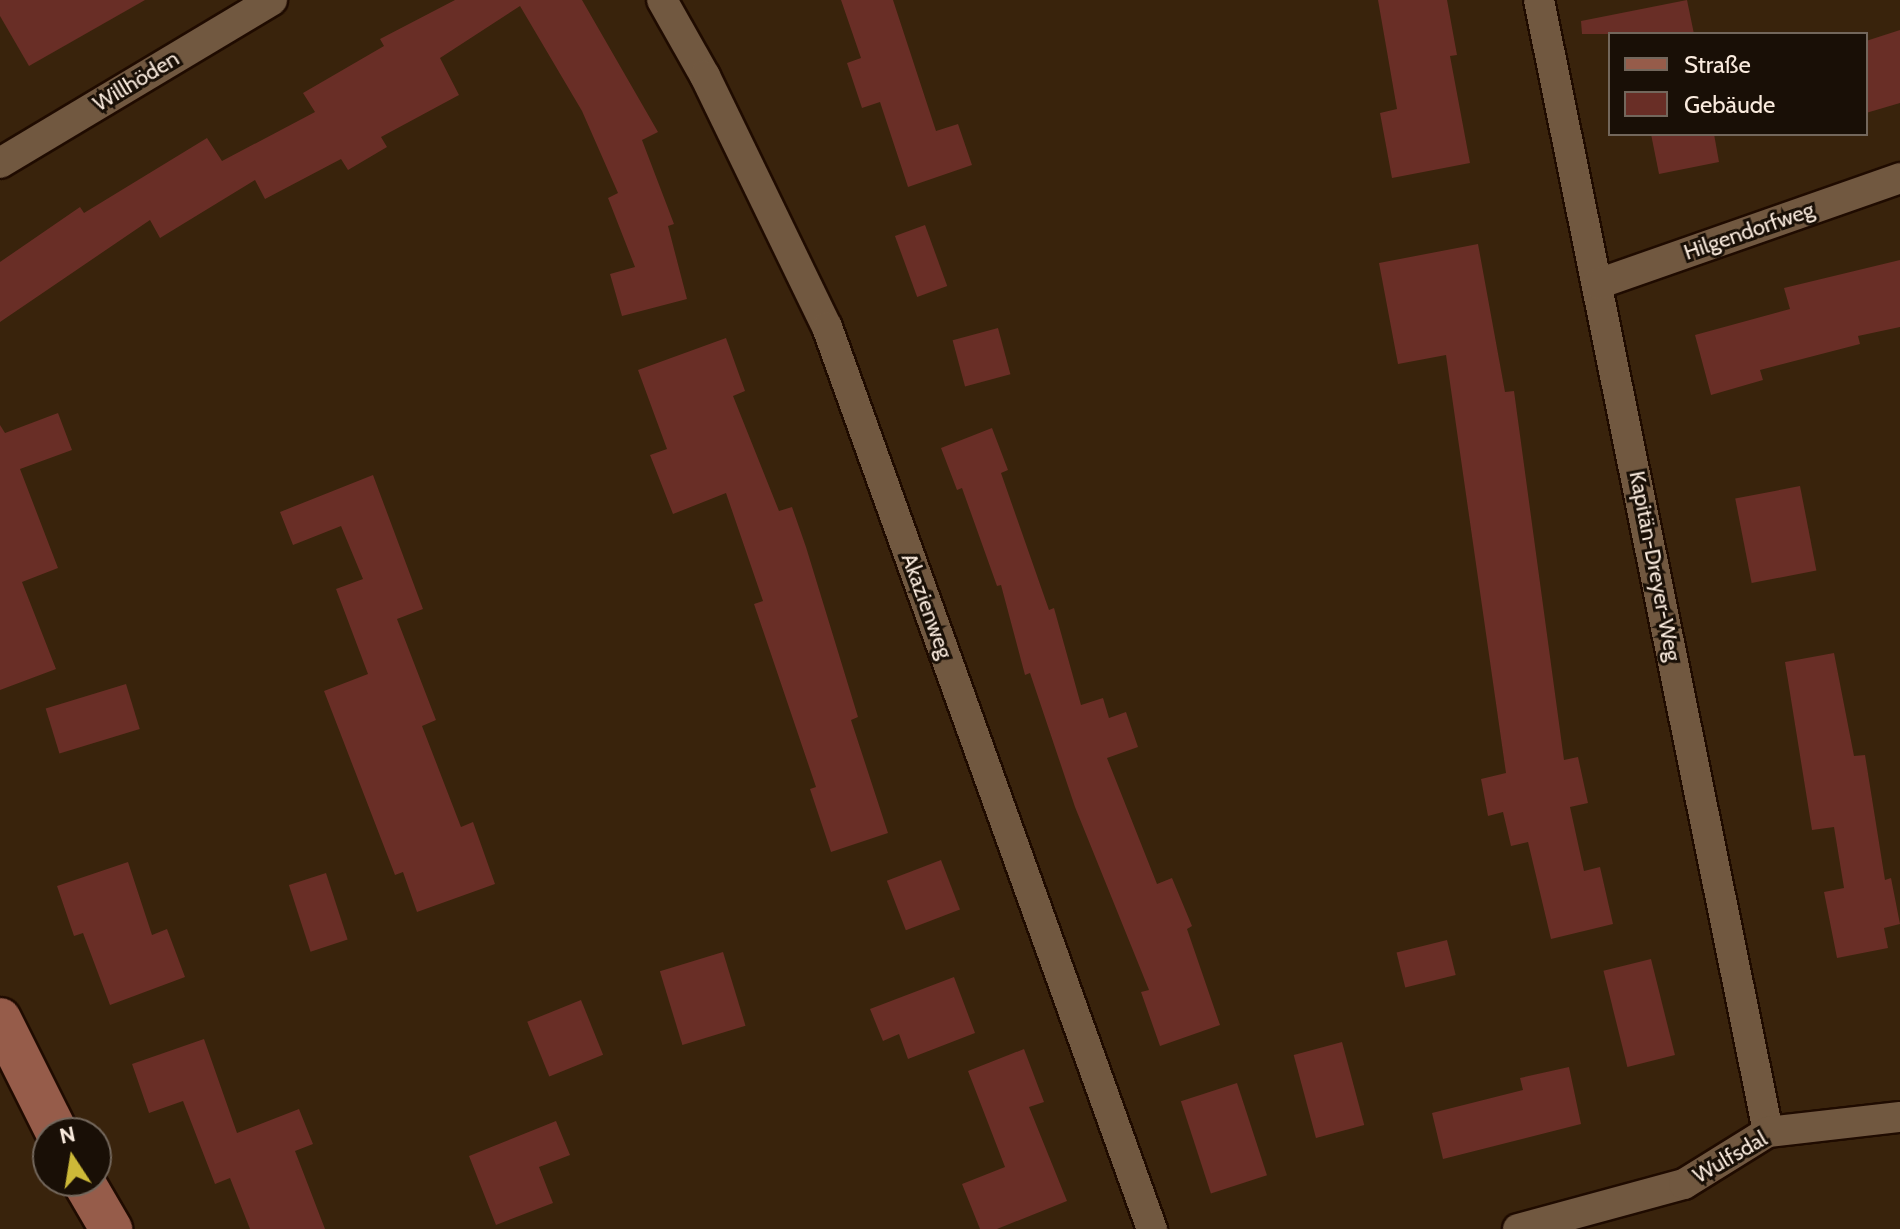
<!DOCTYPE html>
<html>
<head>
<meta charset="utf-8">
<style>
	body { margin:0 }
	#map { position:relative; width:1900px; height:1229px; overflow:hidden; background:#39230c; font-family:Cabin,sans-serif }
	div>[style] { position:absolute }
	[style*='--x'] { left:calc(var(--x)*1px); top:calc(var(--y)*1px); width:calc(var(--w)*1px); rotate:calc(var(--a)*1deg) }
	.building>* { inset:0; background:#692e26; transform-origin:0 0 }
	.roads { filter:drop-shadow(2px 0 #1f0b00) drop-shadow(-2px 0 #1f0b00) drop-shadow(0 2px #1f0b00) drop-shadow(0 -2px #1f0b00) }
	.street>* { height:30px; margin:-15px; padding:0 15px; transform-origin:15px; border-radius:15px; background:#715840 }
	.secondary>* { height:42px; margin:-21px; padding:0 21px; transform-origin:21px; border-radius:21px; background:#965c4a }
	span { translate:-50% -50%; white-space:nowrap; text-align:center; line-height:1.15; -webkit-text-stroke:6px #190f06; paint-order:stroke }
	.street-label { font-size:22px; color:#f9eadd }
	.legend { position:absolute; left:1608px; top:32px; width:260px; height:104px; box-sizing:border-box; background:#190f06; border:2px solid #73675c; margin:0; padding:10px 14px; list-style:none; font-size:24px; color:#f9eadd }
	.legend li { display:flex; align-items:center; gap:16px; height:40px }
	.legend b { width:40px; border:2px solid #73675c }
	.north { position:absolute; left:32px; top:1117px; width:80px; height:80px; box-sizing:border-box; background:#190f06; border:2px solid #73675c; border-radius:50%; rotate:348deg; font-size:22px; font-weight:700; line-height:32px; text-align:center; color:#f9eadd }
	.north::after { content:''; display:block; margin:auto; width:28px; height:36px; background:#cdb938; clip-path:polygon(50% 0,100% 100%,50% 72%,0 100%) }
</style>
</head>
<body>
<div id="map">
	<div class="building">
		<i style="clip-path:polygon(0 0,145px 0,29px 66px,0 16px)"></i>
		<i style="clip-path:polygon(455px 0,582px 0,658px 132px,642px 140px,674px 224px,668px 226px,687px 299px,622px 316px,610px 274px,635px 267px,608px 198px,618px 193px,582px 111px,520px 6px,440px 58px,459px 95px,381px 137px,387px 147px,348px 170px,341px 159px,265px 199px,255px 180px,160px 238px,150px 220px,0 322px,0 262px,80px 207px,84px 213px,207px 138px,222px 161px,315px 112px,303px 93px,384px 46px,380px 39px)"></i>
		<i style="clip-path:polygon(841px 0,893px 0,936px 131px,958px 124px,972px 165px,908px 187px,880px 102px,862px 108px,847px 63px,861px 58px)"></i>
		<i style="clip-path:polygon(1378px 0,1447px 0,1457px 55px,1450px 56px,1470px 163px,1392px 178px,1380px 113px,1397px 109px)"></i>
		<i style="clip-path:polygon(1687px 0,1694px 34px,1582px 34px,1581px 21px)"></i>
		<i style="clip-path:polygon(1900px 30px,1900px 103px,1866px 113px,1866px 41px)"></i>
		<i style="clip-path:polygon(1651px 134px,1714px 134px,1719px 162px,1659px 174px)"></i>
		<i style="left:925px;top:225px;width:65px;height:32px;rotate:70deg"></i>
		<i style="clip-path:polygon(1478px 244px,1505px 392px,1514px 391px,1564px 760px,1578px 757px,1588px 803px,1570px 807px,1584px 871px,1600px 867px,1613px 924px,1551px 939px,1528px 842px,1511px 846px,1503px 812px,1488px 816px,1481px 779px,1506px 773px,1446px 355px,1398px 364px,1379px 263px)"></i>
		<i style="clip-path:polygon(1900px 260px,1900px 327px,1858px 336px,1860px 344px,1760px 370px,1763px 380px,1711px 395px,1695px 335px,1790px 309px,1784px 288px)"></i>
		<i style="left:998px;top:328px;width:48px;height:47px;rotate:75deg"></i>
		<i style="clip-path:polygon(726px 338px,745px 391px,733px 396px,779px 511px,792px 507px,806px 547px,858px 717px,851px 720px,888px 833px,831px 852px,810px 789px,816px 787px,754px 604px,763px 601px,726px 493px,673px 514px,650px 455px,667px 449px,638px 370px)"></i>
		<i style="clip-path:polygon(58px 413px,72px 450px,20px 469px,58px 568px,22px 582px,56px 669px,0 690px,0 425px,5px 433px)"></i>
		<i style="clip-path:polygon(992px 428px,1008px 470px,1001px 473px,1049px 610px,1054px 608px,1081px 705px,1103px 698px,1109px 718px,1126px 712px,1138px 747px,1107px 758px,1157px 884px,1172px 878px,1192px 926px,1187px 929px,1220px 1025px,1160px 1046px,1141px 992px,1149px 990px,1075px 807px,1030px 673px,1025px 675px,1001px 585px,997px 586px,962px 488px,957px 490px,941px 448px)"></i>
		<i style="clip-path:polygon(373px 475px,423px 609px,397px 619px,436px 720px,422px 726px,461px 827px,473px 822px,495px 884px,417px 912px,403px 872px,395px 875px,324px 691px,368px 674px,336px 589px,363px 579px,341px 526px,293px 545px,280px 512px)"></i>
		<i style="left:1800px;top:486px;width:86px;height:66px;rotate:79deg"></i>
		<i style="clip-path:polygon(1834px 653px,1854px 756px,1865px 755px,1885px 880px,1891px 878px,1900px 924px,1884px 928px,1888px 948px,1837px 958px,1824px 892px,1844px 888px,1834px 827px,1812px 830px,1785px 662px)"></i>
		<i style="left:126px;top:684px;width:47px;height:84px;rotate:73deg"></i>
		<i style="left:941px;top:860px;width:53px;height:58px;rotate:69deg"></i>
		<i style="clip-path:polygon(128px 862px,152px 935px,167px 929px,185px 977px,110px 1005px,83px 933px,74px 936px,57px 886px)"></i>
		<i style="left:326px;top:873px;width:70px;height:39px;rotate:72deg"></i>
		<i style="left:1447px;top:940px;width:36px;height:52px;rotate:76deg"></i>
		<i style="left:723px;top:952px;width:77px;height:66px;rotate:73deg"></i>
		<i style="left:1651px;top:959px;width:99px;height:49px;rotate:76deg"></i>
		<i style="clip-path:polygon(954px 977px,975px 1033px,908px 1059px,899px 1034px,883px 1041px,870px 1009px)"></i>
		<i style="left:581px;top:1000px;width:59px;height:58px;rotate:68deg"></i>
		<i style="clip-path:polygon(204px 1039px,237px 1133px,299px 1109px,313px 1144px,295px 1151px,325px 1229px,250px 1229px,230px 1178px,215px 1184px,183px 1101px,149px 1113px,132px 1064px)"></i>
		<i style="left:1342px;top:1042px;width:86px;height:50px;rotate:75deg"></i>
		<i style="clip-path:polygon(1024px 1049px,1044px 1102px,1029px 1107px,1067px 1201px,997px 1229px,980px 1229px,962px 1184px,1005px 1167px,968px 1071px)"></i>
		<i style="clip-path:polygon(1569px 1067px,1581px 1124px,1443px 1159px,1432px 1113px,1523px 1090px,1520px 1078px)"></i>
		<i style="left:1237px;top:1083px;width:97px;height:59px;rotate:72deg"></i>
		<i style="clip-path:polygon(556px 1121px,570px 1155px,539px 1167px,553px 1203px,496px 1225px,469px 1156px)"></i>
	</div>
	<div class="roads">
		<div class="street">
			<i style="--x:662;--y:0;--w:87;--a:60.5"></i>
			<i style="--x:705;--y:76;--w:279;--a:64.1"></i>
			<i style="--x:827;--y:327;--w:959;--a:70.19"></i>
			<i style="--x:1539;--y:0;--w:1155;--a:78.56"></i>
			<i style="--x:0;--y:163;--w:317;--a:-30.9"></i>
			<i style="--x:1598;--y:284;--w:320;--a:-19.3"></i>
			<i style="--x:1518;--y:1229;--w:172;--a:-15.2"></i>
			<i style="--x:1684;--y:1184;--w:99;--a:-31.8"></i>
			<i style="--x:1768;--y:1132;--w:133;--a:-6.5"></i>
		</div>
		<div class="secondary">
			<i style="--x:0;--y:1019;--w:127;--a:63.4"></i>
			<i style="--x:83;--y:1181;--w:56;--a:59.7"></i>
		</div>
	</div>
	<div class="street-label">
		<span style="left:136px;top:81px;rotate:-31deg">Willhöden</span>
		<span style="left:1749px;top:231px;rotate:-19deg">Hilgendorfweg</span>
		<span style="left:1655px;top:566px;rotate:79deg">Kapitän-Dreyer-Weg</span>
		<span style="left:927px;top:606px;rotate:70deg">Akazienweg</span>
		<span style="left:1730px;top:1157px;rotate:-30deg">Wulfsdal</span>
	</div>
	<ul class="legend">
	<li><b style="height:10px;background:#965c4a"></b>Straße</li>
	<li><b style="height:22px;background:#692e26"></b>Gebäude</li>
	</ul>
	<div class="north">N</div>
</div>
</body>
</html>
